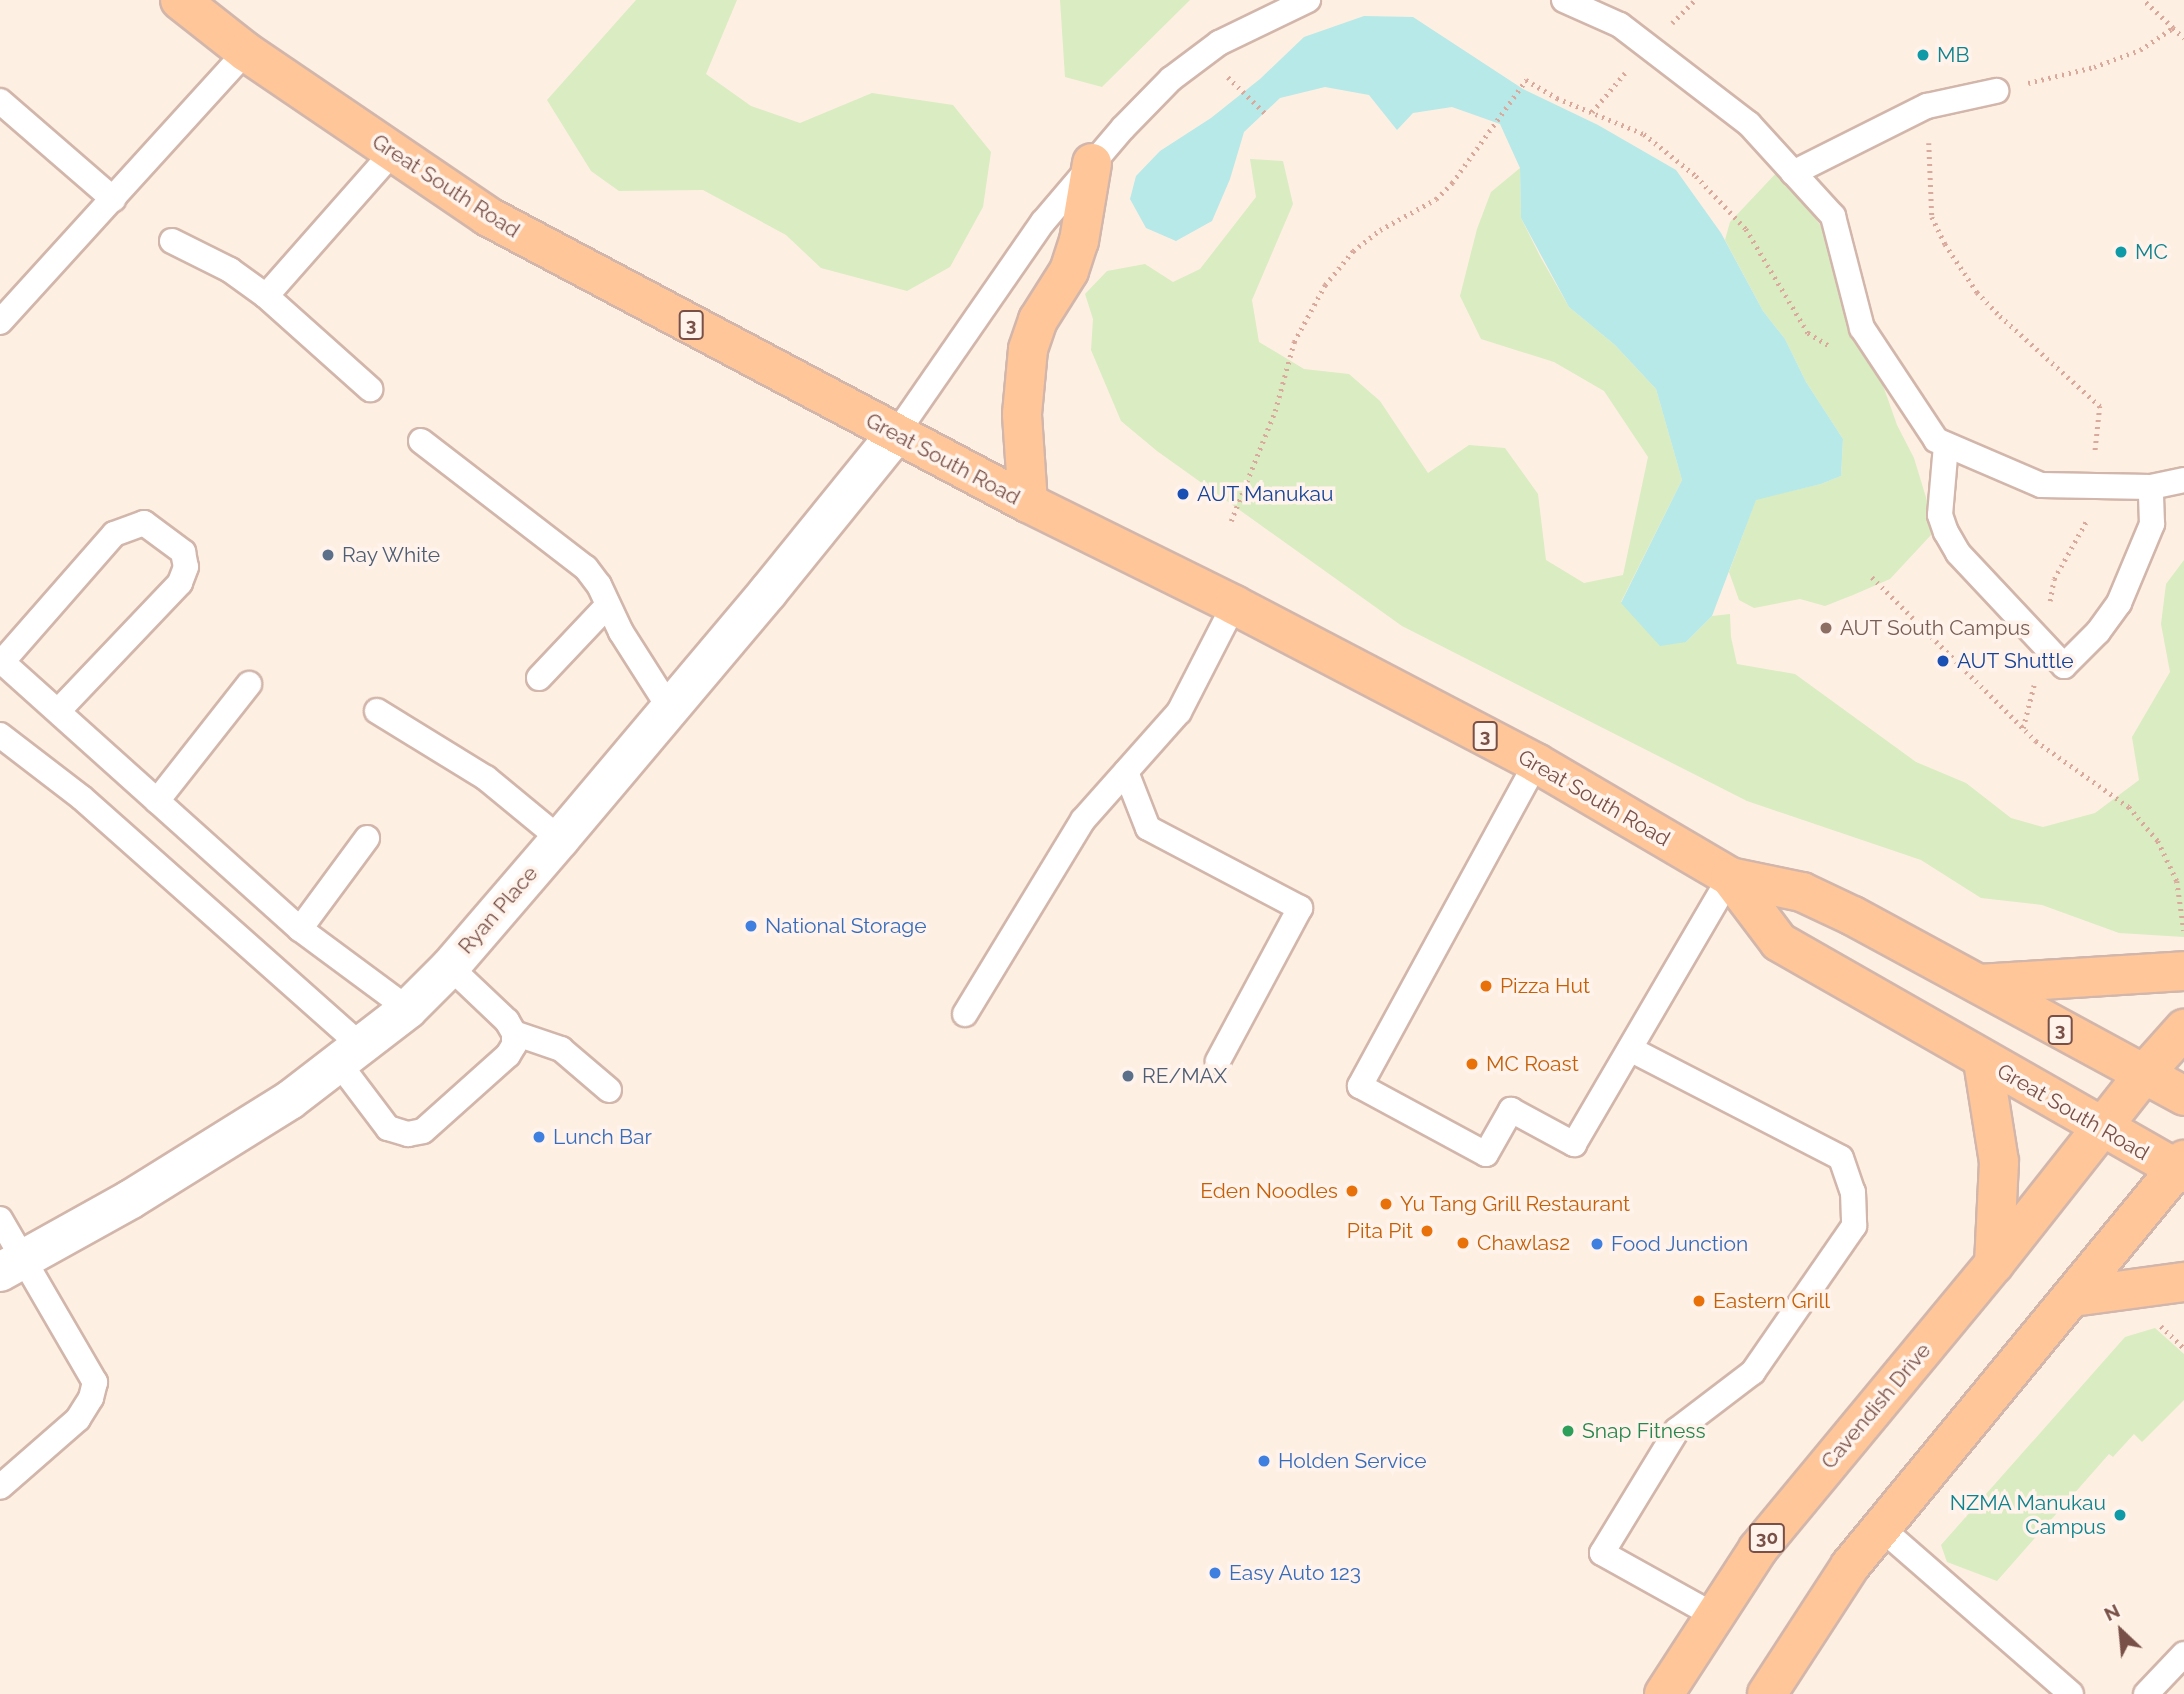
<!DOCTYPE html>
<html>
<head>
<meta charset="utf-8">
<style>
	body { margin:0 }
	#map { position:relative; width:2184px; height:1694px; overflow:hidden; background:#feefe3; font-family:Raleway,sans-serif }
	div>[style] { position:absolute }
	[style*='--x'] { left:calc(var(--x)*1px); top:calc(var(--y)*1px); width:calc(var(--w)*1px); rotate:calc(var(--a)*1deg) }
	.green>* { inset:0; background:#daecc1 }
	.water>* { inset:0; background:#b6e9e7 }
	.path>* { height:4.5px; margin-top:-2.25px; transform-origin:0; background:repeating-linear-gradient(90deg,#daa99c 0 2px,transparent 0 7px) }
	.roads { filter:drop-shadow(2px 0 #d2b6ab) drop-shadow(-2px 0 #d2b6ab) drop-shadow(0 2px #d2b6ab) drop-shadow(0 -2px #d2b6ab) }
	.service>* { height:24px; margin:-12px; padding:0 12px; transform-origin:12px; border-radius:12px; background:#fff }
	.tertiary>* { height:38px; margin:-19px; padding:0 19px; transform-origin:19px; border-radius:19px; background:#fff }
	.primary>* { height:38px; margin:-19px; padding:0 19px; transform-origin:19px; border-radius:19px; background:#ffc699 }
	.dots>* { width:19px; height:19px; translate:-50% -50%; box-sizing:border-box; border:4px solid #fff3eb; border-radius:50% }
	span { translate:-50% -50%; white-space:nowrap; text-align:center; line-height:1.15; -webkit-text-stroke:7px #fff3eb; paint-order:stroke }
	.shield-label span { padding:2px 5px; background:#fff3eb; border:2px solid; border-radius:5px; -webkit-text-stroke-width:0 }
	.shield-label { font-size:19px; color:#785047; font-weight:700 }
	.culture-label { font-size:21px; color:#0d838f }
	.left { translate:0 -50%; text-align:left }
	.right { translate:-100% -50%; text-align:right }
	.street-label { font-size:21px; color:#785047 }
	.transit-label { font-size:21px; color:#164399 }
	.service-label { font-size:21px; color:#4e5e75 }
	.education-label { font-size:21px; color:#785e54 }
	.shop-label { font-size:21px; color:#366cbe }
	.food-label { font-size:21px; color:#c56008 }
	.leisure-label { font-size:21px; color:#27864d }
	.north { position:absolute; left:2086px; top:1596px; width:70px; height:70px; -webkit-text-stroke:5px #fff3eb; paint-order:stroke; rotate:334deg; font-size:19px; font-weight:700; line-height:28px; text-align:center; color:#785047 }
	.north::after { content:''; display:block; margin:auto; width:24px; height:32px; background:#785047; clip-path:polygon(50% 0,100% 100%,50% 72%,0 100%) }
</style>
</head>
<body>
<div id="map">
	<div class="green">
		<i style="clip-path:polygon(636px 0,737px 0,706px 74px,751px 106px,800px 123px,872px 93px,953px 105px,991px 152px,983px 207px,950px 267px,907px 291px,821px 268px,786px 235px,703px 190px,619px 191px,591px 171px,547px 100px)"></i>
		<i style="clip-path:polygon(1060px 0,1190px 0,1102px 87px,1065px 77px)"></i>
		<i style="clip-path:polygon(1250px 159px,1283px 161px,1293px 204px,1252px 300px,1259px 342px,1304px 369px,1349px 374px,1380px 401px,1428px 473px,1469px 445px,1505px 448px,1538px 494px,1546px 560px,1584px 583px,1623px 575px,1648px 457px,1604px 391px,1554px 362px,1481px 339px,1460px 296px,1477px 229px,1491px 192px,1520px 168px,1521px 218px,1541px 258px,1569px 307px,1615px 345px,1656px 389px,1682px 480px,1621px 602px,1686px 642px,1712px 616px,1730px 614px,1731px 637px,1737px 664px,1795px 674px,1916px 762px,1966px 783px,2011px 818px,2043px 827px,2095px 813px,2139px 780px,2132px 737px,2170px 672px,2161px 624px,2166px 584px,2184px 560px,2184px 937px,2119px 933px,2042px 905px,1981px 898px,1921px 860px,1747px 801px,1402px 626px,1157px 451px,1121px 421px,1091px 350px,1093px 319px,1085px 294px,1107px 271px,1145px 264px,1173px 282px,1200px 269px,1256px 197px)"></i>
		<i style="clip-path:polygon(1780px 169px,1823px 229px,1836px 252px,1897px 425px,1914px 458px,1928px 504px,1931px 535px,1890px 579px,1853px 595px,1825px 606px,1800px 599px,1754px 608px,1739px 600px,1729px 572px,1756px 499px,1821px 484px,1841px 476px,1843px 439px,1806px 382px,1785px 339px,1763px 311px,1725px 240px,1730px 222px)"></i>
		<i style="clip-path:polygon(2155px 1328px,2184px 1354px,2184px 1400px,2142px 1442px,2134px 1434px,2113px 1457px,2109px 1454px,1997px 1581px,1947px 1562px,1941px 1545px,2125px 1337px)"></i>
	</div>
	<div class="water">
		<i style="clip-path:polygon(1364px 16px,1413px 17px,1523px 89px,1598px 125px,1676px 170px,1721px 233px,1763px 311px,1785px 339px,1806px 382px,1843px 439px,1841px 476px,1821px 484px,1756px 500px,1712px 616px,1686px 642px,1660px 646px,1621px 603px,1682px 480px,1656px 389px,1615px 345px,1569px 307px,1521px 218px,1520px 168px,1500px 124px,1452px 107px,1413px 113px,1397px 130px,1369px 95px,1325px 87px,1280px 98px,1244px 132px,1230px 179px,1212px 221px,1176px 241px,1146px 228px,1130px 199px,1136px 176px,1160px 151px,1211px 118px,1260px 79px,1304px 37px)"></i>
	</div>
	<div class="path">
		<i style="--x:1672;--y:23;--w:33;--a:-45"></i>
		<i style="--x:2173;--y:28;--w:15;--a:42"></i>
		<i style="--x:1228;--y:77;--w:52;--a:44.2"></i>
		<i style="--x:2028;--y:83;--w:68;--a:-13.6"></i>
		<i style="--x:2094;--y:67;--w:49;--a:-20.3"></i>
		<i style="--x:2140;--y:50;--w:40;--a:-34"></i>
		<i style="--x:2173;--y:28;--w:41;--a:-137"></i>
		<i style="--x:1592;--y:112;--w:51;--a:-49.8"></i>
		<i style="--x:1929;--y:143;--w:74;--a:87.7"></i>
		<i style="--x:1932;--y:217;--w:30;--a:64"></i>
		<i style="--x:1945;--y:244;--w:58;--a:56.3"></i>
		<i style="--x:1977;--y:292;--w:33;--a:46"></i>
		<i style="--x:2000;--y:316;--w:135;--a:42"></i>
		<i style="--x:2100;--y:406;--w:47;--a:96.1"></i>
		<i style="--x:1231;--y:521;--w:118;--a:-68.2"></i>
		<i style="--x:1275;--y:411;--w:72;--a:-74.6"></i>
		<i style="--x:1294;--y:342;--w:65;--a:-61.5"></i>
		<i style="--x:1325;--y:285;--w:44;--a:-50.5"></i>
		<i style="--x:1353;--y:251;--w:34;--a:-38"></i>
		<i style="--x:1380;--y:230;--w:64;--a:-29"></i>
		<i style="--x:1436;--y:199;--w:23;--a:-45"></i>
		<i style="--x:1452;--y:183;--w:127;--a:-54.3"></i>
		<i style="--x:1526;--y:80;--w:36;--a:30"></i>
		<i style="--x:1557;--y:98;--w:94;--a:22.5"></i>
		<i style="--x:1644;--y:134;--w:67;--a:38.9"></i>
		<i style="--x:1696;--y:176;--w:73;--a:46.7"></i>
		<i style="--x:1746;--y:229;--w:121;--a:59.2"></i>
		<i style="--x:1808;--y:333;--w:27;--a:31"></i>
		<i style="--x:1872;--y:577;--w:232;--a:45"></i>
		<i style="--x:2036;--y:741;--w:114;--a:35.4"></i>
		<i style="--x:2129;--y:807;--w:45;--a:49.5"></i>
		<i style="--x:2158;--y:841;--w:44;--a:64.6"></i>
		<i style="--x:2177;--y:881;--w:50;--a:82"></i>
		<i style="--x:2050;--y:601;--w:22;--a:-80"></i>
		<i style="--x:2054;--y:579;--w:68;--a:-60.8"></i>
		<i style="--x:2023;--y:728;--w:44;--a:-75.7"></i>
		<i style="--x:2161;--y:1326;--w:32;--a:44"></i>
	</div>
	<div class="roads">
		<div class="service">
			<i style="--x:1564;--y:0;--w:61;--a:24.1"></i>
			<i style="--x:1620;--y:25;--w:163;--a:37.5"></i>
			<i style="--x:1749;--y:124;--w:125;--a:47.6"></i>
			<i style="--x:1833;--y:216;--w:116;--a:75.5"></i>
			<i style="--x:1862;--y:328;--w:134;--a:56.5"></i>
			<i style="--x:1936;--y:440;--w:114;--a:23.2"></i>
			<i style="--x:2041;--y:485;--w:110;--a:1"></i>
			<i style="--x:2151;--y:487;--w:34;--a:-12"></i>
			<i style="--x:0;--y:101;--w:150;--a:40.9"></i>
			<i style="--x:1793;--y:173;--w:150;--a:-26.6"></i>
			<i style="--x:1927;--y:106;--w:71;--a:-12.3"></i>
			<i style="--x:172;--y:241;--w:65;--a:26.6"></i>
			<i style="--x:230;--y:270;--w:44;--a:35.8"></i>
			<i style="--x:266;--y:296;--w:140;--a:41.8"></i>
			<i style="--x:266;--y:296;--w:192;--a:-48.6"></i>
			<i style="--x:0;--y:322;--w:365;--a:-47.7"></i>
			<i style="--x:896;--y:434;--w:258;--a:-55.3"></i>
			<i style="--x:1043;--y:222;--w:123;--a:-49.6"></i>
			<i style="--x:1123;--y:128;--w:69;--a:-45.6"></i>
			<i style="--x:1171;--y:79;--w:60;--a:-36.9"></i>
			<i style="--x:1219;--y:43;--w:99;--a:-25.8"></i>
			<i style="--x:421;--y:441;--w:208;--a:37.6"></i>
			<i style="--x:586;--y:568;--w:21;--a:53"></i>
			<i style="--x:599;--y:585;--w:52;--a:64.9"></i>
			<i style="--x:621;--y:632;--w:91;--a:57.5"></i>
			<i style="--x:1946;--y:445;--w:70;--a:94.9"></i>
			<i style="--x:1940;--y:515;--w:18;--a:71"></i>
			<i style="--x:1946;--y:532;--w:24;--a:60"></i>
			<i style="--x:1958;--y:553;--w:155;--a:46.8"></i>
			<i style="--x:2064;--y:666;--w:48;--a:-45"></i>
			<i style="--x:2098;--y:632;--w:36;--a:-54"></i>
			<i style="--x:2119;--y:603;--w:86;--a:-67.3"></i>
			<i style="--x:2152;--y:524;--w:37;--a:-92"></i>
			<i style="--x:0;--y:660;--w:403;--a:41.9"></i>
			<i style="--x:300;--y:929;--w:134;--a:36.5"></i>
			<i style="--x:2;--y:662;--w:170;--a:-48.8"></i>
			<i style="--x:114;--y:534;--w:32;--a:-20"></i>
			<i style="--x:144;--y:523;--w:49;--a:36.6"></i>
			<i style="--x:183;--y:552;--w:15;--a:79"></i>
			<i style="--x:186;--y:567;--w:17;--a:111"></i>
			<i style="--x:180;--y:583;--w:177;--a:133.6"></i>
			<i style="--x:539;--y:678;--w:100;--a:-46.6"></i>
			<i style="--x:377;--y:711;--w:128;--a:31.6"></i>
			<i style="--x:486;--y:778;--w:96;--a:39.5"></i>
			<i style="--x:0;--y:735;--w:103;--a:37.5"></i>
			<i style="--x:82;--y:798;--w:372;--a:41.6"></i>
			<i style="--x:1536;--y:763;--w:368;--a:118.6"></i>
			<i style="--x:1360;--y:1086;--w:143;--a:28.4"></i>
			<i style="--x:1486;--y:1154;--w:51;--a:-60.4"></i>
			<i style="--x:1511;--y:1110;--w:72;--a:28.4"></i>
			<i style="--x:1574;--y:1144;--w:309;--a:-59.7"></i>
			<i style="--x:1126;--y:772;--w:60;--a:68.6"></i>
			<i style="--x:1148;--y:828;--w:172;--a:27.8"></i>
			<i style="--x:1300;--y:908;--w:174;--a:118.2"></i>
			<i style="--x:157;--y:801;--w:149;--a:-51.8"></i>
			<i style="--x:300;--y:929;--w:113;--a:-53.6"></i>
			<i style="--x:965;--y:1014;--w:227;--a:-58.7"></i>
			<i style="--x:1083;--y:820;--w:144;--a:-48.4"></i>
			<i style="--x:1179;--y:712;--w:120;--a:-62.8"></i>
			<i style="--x:514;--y:1033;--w:50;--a:18.8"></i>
			<i style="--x:561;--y:1049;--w:63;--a:40.5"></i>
			<i style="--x:1630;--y:1049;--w:237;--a:27.3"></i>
			<i style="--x:1841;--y:1158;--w:36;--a:71"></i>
			<i style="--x:1853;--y:1192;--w:34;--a:88"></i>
			<i style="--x:1854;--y:1226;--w:178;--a:124.7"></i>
			<i style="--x:1753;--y:1372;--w:96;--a:142.7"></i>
			<i style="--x:1677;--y:1430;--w:144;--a:121.4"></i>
			<i style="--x:1602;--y:1553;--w:129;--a:29.1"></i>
			<i style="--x:338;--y:1062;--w:83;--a:52.9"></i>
			<i style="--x:388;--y:1128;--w:21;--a:17"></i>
			<i style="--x:408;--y:1134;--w:15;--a:-11"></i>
			<i style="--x:423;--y:1131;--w:114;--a:-41.8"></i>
			<i style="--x:508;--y:1055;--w:12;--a:-59"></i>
			<i style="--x:514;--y:1045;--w:12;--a:-90"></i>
			<i style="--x:514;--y:1033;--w:14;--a:-120"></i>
			<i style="--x:507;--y:1021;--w:79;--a:-136.5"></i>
			<i style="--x:0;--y:1219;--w:189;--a:59.8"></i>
			<i style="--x:95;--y:1382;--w:16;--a:104"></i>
			<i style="--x:91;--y:1398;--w:25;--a:122"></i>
			<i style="--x:78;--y:1419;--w:103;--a:138.9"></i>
			<i style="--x:1881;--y:1528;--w:252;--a:41.1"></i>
			<i style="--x:2146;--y:1694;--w:55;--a:-46.5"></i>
		</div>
		<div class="tertiary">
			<i style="--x:0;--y:1272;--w:150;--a:-29.1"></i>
			<i style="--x:131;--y:1199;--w:187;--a:-31.9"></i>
			<i style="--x:290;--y:1100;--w:149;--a:-37.6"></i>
			<i style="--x:408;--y:1009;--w:59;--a:-45"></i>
			<i style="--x:450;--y:967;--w:169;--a:-49.3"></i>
			<i style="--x:560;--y:839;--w:323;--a:-49.9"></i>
			<i style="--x:768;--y:592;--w:203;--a:-51"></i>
		</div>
		<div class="primary">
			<i style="--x:180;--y:0;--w:84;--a:38.2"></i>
			<i style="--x:246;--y:52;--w:292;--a:34.2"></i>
			<i style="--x:487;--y:216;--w:612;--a:27.95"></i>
			<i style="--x:1028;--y:503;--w:230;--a:26.3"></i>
			<i style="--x:1234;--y:605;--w:341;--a:27.6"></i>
			<i style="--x:1536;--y:763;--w:225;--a:30.4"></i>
			<i style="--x:1730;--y:877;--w:74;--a:11.8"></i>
			<i style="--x:1802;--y:892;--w:56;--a:25.2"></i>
			<i style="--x:1853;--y:916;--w:377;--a:28.5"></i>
			<i style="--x:1028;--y:503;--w:89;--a:-93.9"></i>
			<i style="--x:1022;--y:414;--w:65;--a:-84.7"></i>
			<i style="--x:1028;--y:349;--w:31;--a:-71"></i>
			<i style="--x:1038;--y:320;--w:58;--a:-57.7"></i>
			<i style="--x:1069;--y:271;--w:32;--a:-72"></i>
			<i style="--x:1079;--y:241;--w:79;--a:-80.5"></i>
			<i style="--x:1730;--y:877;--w:81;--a:53"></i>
			<i style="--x:1779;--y:942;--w:466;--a:29.7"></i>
			<i style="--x:1979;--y:984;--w:205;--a:-3.6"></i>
			<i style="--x:1983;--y:1061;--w:102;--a:81"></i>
			<i style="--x:1999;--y:1162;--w:102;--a:92.8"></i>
			<i style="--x:2073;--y:1297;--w:112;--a:-7.7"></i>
			<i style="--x:1664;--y:1694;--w:173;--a:-57"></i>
			<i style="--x:1758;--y:1549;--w:370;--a:-50.4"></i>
			<i style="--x:1994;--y:1264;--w:241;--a:-51.7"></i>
			<i style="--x:2143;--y:1075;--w:62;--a:-48.3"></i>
			<i style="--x:1767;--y:1694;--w:153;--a:-57"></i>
			<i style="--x:1850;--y:1566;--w:526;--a:-50.56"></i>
		</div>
	</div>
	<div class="dots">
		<i style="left:1923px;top:55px;background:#0f9aa8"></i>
		<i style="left:2121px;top:252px;background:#0f9aa8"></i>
		<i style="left:1183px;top:494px;background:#1a4fb4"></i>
		<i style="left:328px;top:555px;background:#5c6f8a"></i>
		<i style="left:1826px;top:628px;background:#8d6e63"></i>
		<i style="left:1943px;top:661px;background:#1a4fb4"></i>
		<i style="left:751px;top:926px;background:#3f7fe0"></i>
		<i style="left:1486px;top:986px;background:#e8710a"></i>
		<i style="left:1472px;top:1064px;background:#e8710a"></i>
		<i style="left:1128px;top:1076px;background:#5c6f8a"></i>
		<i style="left:539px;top:1137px;background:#3f7fe0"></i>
		<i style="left:1352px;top:1191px;background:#e8710a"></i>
		<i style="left:1386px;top:1204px;background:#e8710a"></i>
		<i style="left:1427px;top:1231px;background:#e8710a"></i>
		<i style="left:1463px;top:1243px;background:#e8710a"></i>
		<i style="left:1597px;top:1244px;background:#3f7fe0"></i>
		<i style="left:1699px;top:1301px;background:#e8710a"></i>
		<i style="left:1568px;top:1431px;background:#2e9e5b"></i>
		<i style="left:1264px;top:1461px;background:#3f7fe0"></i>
		<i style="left:2120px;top:1515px;background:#0f9aa8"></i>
		<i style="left:1215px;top:1573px;background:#3f7fe0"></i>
	</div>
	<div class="shield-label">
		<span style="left:691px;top:325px">3</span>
		<span style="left:1485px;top:736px">3</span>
		<span style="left:2060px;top:1030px">3</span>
		<span style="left:1767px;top:1538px">30</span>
	</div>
	<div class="culture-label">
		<span class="left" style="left:1937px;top:55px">MB</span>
		<span class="left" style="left:2135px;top:252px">MC</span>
		<span class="right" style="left:2106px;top:1515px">NZMA Manukau<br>Campus</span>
	</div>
	<div class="street-label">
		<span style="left:446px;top:186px;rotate:33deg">Great South Road</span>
		<span style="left:943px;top:459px;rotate:28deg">Great South Road</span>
		<span style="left:1594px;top:798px;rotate:30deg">Great South Road</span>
		<span style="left:498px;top:910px;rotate:-49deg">Ryan Place</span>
		<span style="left:2073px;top:1112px;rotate:30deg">Great South Road</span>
		<span style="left:1876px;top:1406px;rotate:-50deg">Cavendish Drive</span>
	</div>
	<div class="transit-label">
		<span class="left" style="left:1197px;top:494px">AUT Manukau</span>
		<span class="left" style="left:1957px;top:661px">AUT Shuttle</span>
	</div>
	<div class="service-label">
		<span class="left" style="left:342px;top:555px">Ray White</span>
		<span class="left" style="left:1142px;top:1076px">RE/MAX</span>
	</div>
	<div class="education-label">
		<span class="left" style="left:1840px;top:628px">AUT South Campus</span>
	</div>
	<div class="shop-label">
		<span class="left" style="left:765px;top:926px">National Storage</span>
		<span class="left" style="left:553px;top:1137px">Lunch Bar</span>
		<span class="left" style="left:1611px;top:1244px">Food Junction</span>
		<span class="left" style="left:1278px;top:1461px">Holden Service</span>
		<span class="left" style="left:1229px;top:1573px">Easy Auto 123</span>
	</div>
	<div class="food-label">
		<span class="left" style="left:1500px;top:986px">Pizza Hut</span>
		<span class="left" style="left:1486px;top:1064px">MC Roast</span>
		<span class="right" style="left:1338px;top:1191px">Eden Noodles</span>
		<span class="left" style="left:1400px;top:1204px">Yu Tang Grill Restaurant</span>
		<span class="right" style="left:1413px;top:1231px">Pita Pit</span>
		<span class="left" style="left:1477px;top:1243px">Chawlas2</span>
		<span class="left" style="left:1713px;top:1301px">Eastern Grill</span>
	</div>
	<div class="leisure-label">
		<span class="left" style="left:1582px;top:1431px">Snap Fitness</span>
	</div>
	<div class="north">N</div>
</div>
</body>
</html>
